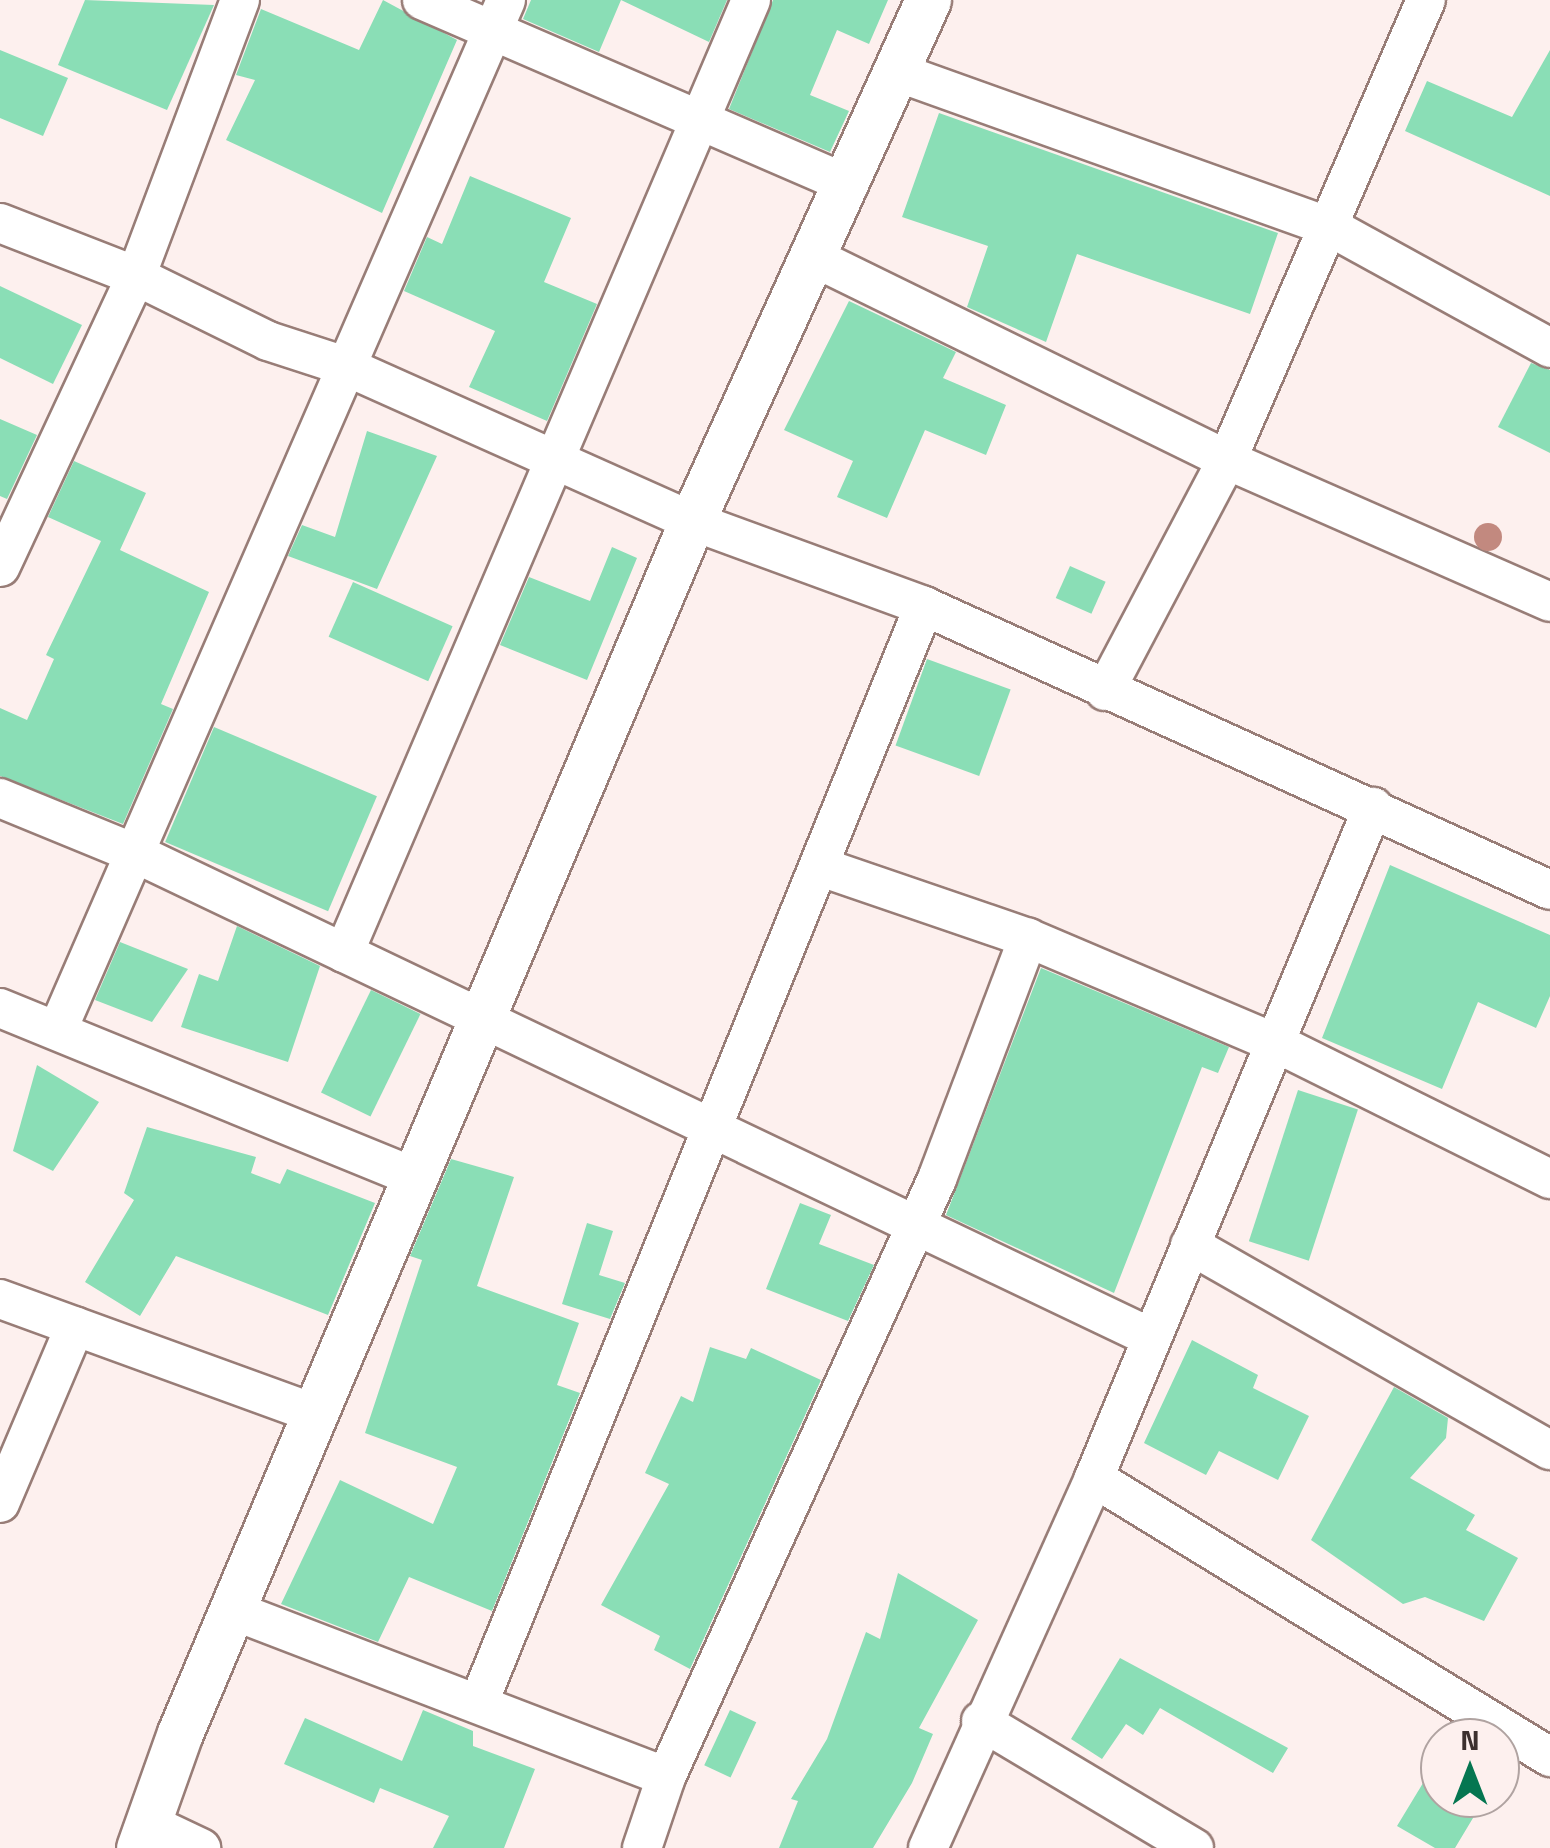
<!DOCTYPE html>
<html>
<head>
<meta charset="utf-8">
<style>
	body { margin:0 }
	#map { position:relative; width:1550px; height:1848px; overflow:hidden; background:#fdf0ee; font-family:"Titillium Web",sans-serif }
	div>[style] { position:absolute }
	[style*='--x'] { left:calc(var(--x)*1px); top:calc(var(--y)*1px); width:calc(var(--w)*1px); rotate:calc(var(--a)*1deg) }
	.building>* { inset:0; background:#8adeb6; transform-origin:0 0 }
	.roads { filter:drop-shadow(2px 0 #987d77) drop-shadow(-2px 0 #987d77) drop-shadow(0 2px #987d77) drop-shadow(0 -2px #987d77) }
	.minor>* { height:38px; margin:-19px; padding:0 19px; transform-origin:19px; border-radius:19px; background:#fff }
	.tertiary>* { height:45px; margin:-22.5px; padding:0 22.5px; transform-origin:22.5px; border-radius:22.5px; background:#fff }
	.trees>* { width:28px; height:28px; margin:-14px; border-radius:50%; background:#c2897f }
	span { translate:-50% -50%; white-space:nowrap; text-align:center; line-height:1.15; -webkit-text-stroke:9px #fdf0ee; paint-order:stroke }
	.north { position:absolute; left:1420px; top:1718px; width:100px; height:100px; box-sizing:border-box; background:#fdf0ee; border:2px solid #b0a3a1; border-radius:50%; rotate:0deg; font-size:28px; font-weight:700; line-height:40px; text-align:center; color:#3c302e }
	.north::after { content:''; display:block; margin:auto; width:35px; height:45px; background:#057651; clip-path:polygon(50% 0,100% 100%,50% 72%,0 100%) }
</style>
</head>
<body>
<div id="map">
	<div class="building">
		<i style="clip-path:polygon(85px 0,214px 5px,167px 110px,58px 65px)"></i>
		<i style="clip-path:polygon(383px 0,457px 40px,382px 213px,226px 140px,255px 80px,236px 75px,261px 9px,359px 50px)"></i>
		<i style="clip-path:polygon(531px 0,727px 0,709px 42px,621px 0,599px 52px,523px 19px)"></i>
		<i style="clip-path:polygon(773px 0,888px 0,869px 44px,837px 30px,810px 95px,849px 111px,830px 152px,729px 109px)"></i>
		<i style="clip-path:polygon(0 50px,68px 78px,43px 136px,0 118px)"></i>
		<i style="clip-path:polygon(1550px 50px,1550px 196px,1405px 131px,1427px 81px,1512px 117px)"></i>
		<i style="clip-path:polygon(939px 113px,1278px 233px,1250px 314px,1077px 254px,1046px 342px,967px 307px,988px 246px,902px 217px)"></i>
		<i style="clip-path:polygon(470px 176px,571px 218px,544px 282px,597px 304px,547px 421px,469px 387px,495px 331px,404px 291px,427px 237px,442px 244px)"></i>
		<i style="clip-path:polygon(0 286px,82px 325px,53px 384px,0 358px)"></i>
		<i style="clip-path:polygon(849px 301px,956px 352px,943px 378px,1006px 405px,986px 455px,925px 430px,887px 518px,837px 497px,853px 461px,784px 430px)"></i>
		<i style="clip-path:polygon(1531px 363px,1550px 370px,1550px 453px,1498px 427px)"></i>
		<i style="clip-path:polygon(0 419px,37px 435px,7px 499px,0 496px)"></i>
		<i style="clip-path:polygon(367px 431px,437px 456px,377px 589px,288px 556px,302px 525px,335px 537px)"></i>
		<i style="clip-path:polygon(74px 461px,146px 493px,120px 550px,209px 592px,161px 704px,173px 709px,123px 824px,0 776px,0 708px,27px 720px,54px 659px,46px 655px,101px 541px,48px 517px)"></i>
		<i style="clip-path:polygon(612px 547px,637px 558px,587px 680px,500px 645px,529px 577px,590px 601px)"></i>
		<i style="left:1070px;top:566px;width:39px;height:35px;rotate:24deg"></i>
		<i style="left:353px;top:582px;width:109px;height:60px;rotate:24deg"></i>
		<i style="left:927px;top:659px;width:89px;height:92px;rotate:20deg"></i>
		<i style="left:214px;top:727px;width:177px;height:125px;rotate:23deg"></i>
		<i style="clip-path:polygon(1390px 865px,1550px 935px,1550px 996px,1536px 1028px,1478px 1002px,1442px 1089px,1322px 1038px)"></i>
		<i style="clip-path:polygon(237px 926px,320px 966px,288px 1062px,181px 1027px,199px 974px,218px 981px)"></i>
		<i style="clip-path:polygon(120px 942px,188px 969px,152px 1022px,95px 1000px)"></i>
		<i style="clip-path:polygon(1041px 968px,1229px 1047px,1218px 1073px,1202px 1067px,1114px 1293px,946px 1215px)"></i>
		<i style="left:371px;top:990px;width:55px;height:114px;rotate:26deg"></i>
		<i style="clip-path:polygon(37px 1065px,99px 1102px,53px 1171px,13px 1151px)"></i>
		<i style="left:1298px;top:1090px;width:63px;height:159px;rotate:18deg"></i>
		<i style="clip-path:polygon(147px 1127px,256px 1157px,251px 1173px,280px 1184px,287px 1169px,375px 1203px,328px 1315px,176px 1256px,140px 1316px,85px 1282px,134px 1200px,124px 1193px)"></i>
		<i style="clip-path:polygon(451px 1159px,514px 1177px,477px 1286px,579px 1323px,557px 1385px,580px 1393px,492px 1611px,409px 1577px,378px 1642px,281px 1604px,340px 1480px,433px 1524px,457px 1467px,365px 1433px,422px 1260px,410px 1256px)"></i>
		<i style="clip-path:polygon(800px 1203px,831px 1215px,819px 1244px,874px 1265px,848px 1321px,766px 1289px)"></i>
		<i style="clip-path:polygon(587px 1223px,613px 1231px,599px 1275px,625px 1283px,610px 1319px,562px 1304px)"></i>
		<i style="clip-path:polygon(1192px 1340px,1258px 1375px,1253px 1388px,1309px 1416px,1278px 1480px,1219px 1451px,1206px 1475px,1144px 1443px)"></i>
		<i style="clip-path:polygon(710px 1347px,746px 1359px,751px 1348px,821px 1380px,690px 1669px,654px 1650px,660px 1636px,601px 1605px,669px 1484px,645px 1473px,681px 1396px,693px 1402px)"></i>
		<i style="clip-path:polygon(1394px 1387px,1448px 1418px,1446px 1438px,1410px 1478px,1475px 1515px,1466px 1530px,1518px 1558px,1484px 1621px,1425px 1597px,1403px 1604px,1311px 1540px)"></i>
		<i style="clip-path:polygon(898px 1573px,978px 1620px,919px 1728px,933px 1734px,912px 1783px,873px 1848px,779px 1848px,798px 1801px,791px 1799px,827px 1739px,866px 1632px,880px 1639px)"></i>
		<i style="clip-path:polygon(1120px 1658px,1288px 1748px,1273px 1773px,1160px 1708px,1143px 1735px,1126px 1724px,1102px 1759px,1071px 1739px)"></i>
		<i style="clip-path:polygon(423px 1710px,473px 1731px,473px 1746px,535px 1769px,504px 1848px,433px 1848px,449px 1816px,380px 1788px,374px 1803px,284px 1764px,305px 1718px,402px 1761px)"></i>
		<i style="left:730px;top:1710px;width:29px;height:61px;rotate:25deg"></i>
		<i style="clip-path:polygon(1440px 1755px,1440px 1798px,1485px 1798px,1455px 1848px,1435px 1848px,1397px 1826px)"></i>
	</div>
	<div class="roads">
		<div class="minor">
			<i style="--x:240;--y:0;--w:295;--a:110.6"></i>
			<i style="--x:136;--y:276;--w:147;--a:26.2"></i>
			<i style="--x:268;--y:341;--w:81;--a:18"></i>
			<i style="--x:345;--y:366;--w:380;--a:24.1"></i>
			<i style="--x:692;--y:521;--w:247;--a:20.1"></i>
			<i style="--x:924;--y:606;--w:687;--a:24.4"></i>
			<i style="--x:422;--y:0;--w:465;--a:23.4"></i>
			<i style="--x:897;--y:72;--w:462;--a:19.7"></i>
			<i style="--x:1332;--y:228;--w:249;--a:28.8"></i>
			<i style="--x:0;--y:223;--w:146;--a:21.3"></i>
			<i style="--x:136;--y:276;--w:321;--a:115"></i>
			<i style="--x:813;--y:257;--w:461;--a:26.1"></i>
			<i style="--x:1227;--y:460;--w:353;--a:23.7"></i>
			<i style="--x:1105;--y:691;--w:261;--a:-62.2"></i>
			<i style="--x:1227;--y:460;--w:501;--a:-66.61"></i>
			<i style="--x:0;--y:798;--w:150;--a:22.3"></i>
			<i style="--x:139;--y:855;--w:1122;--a:25.49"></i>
			<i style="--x:821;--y:867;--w:219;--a:18.9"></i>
			<i style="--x:1028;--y:938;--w:272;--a:23"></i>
			<i style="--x:1278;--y:1044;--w:304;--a:26.4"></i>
			<i style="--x:344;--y:953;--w:1036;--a:-66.87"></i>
			<i style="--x:0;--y:1008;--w:449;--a:22.2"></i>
			<i style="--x:58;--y:1029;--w:1122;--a:-66.47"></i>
			<i style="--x:1190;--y:1245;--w:414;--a:29.7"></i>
			<i style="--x:0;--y:1299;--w:336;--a:20"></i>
			<i style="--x:1094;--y:1478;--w:535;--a:31.46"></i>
			<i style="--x:0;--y:1503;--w:192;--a:-67"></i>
			<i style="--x:232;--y:1610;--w:465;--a:21"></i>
			<i style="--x:479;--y:1702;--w:1183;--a:-67.9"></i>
			<i style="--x:981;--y:1721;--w:248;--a:30.8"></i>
			<i style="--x:148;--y:1823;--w:59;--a:25.3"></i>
			<i style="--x:642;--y:1848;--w:75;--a:-71.3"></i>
			<i style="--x:666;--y:1777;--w:657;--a:-65.62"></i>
			<i style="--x:937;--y:1179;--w:258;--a:-69.3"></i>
			<i style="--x:928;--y:1848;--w:406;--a:-65.8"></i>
			<i style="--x:1094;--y:1478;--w:727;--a:-67.42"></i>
		</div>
		<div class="tertiary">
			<i style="--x:139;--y:1848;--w:122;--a:-70.4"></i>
			<i style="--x:180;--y:1733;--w:1316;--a:-67.1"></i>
			<i style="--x:692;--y:521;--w:572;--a:-65.63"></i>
		</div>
	</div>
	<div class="trees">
		<i style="left:1488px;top:537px"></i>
	</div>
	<div class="north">N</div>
</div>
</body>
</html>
